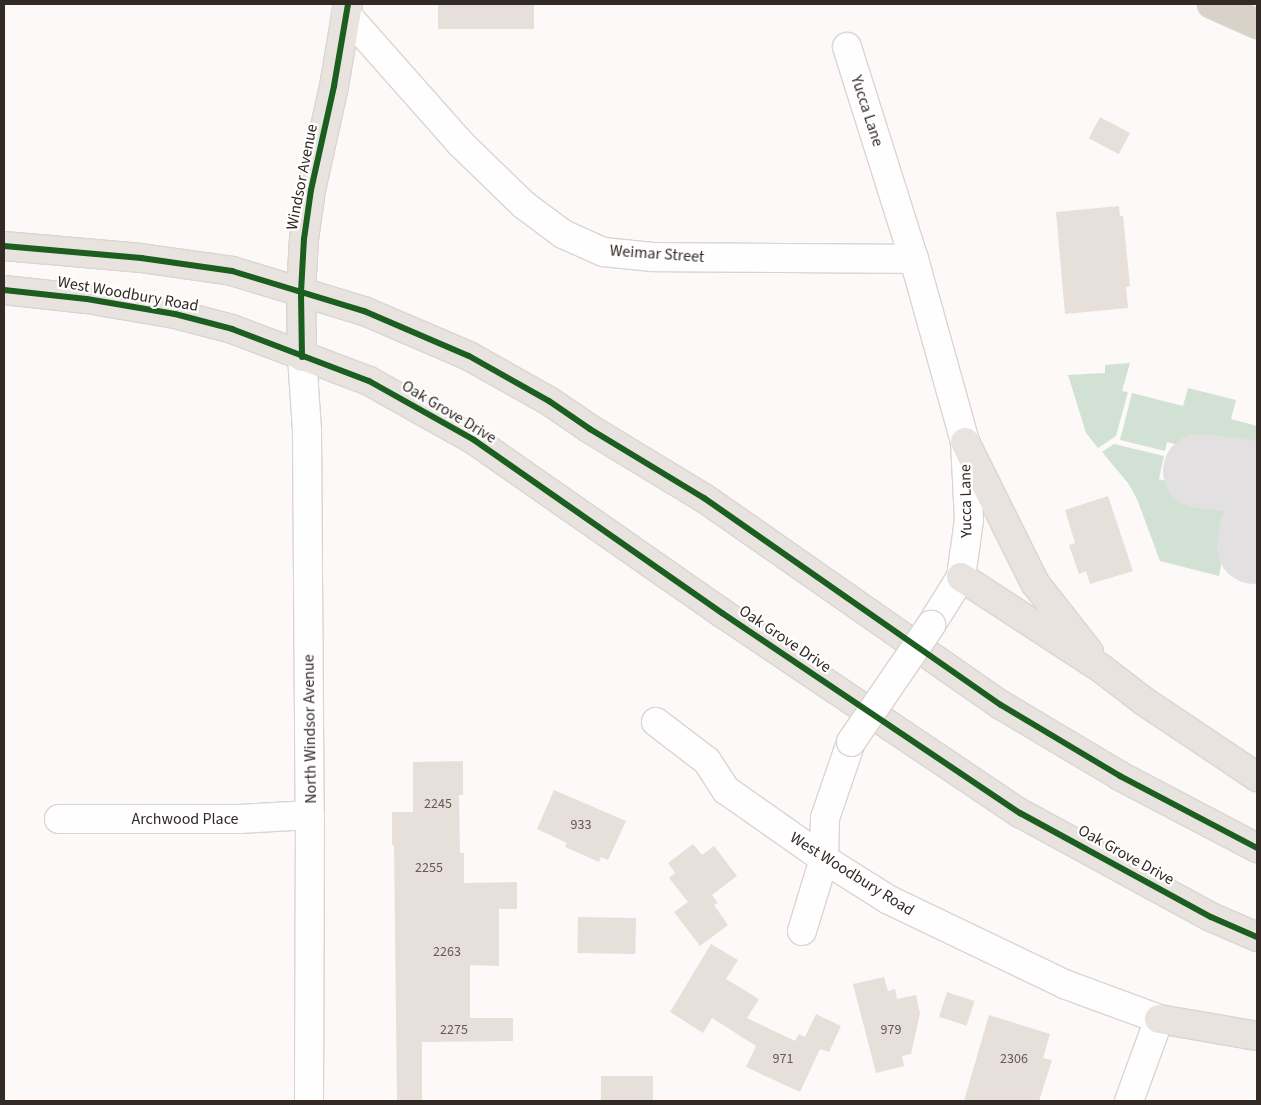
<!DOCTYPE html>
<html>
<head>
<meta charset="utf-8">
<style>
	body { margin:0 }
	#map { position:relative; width:1261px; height:1105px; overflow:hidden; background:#fcf9f8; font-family:"Source Sans 3",sans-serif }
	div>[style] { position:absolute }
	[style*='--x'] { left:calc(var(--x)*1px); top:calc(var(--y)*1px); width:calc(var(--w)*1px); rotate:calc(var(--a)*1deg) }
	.green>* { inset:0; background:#d1e2d4 }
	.taxiway>* { height:74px; margin:-37px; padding:0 37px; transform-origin:37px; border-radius:37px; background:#e2e0e0 }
	.building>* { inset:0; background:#e7dfda; transform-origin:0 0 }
	.roads { filter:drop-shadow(1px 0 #dbd5d2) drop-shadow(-1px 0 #dbd5d2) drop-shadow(0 1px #dbd5d2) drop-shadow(0 -1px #dbd5d2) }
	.minor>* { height:28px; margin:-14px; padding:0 14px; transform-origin:14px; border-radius:14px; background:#fffefe }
	.major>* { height:28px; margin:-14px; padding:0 14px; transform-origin:14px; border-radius:14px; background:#e8e3de }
	.highway>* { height:28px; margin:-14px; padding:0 14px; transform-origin:14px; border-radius:14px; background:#d9d2c8 }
	.bridges { filter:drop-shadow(1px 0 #dbd5d2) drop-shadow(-1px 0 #dbd5d2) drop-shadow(0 1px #dbd5d2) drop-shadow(0 -1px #dbd5d2) }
	.minor-bridge>* { height:28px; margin:-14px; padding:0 14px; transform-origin:14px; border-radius:14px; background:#fffefe }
	.cycleway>* { height:6px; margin:-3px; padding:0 3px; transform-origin:3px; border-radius:3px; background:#1b5e20 }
	span { translate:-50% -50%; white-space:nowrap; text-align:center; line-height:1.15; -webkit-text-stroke:4.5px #fff; paint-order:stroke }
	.number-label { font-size:14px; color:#635a55 }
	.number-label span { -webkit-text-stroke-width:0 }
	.street-label { font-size:16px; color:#332925 }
	.frame { position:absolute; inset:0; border:5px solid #332925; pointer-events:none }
</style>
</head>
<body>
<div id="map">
	<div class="green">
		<i style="clip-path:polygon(1130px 363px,1122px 391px,1128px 392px,1116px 436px,1098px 448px,1086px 433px,1068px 375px,1105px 373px,1105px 365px)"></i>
		<i style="clip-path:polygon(1188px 388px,1236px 400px,1231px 419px,1257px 426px,1256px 467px,1247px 471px,1201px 464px,1204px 452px,1167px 442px,1165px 451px,1120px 440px,1132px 393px,1183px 406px)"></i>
		<i style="clip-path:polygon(1114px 444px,1164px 456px,1159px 479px,1194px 489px,1198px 476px,1245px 483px,1252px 491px,1244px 545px,1226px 541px,1219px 576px,1160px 561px,1137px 499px,1128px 483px,1102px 452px)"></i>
	</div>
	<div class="taxiway">
		<i style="--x:1200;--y:471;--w:57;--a:7"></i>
		<i style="--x:1254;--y:547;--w:19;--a:-81"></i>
	</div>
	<div class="building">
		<i style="left:438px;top:4px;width:96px;height:25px"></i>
		<i style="left:1100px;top:117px;width:34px;height:24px;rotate:28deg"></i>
		<i style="clip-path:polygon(1119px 206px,1120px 216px,1123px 216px,1130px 286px,1126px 287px,1128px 308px,1065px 314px,1056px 212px)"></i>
		<i style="clip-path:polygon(1108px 496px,1133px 571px,1090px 584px,1086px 571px,1079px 574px,1069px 545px,1075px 543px,1065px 510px)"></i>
		<i style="clip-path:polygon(463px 761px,463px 795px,459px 795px,460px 853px,464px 853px,464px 883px,517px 882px,517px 909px,499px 909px,499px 966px,470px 965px,470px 1018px,513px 1018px,513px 1041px,422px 1042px,422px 1101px,397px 1101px,394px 845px,392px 845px,392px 812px,413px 812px,413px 762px)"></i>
		<i style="clip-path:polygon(554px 790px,626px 821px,608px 860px,601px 857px,599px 862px,565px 847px,567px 843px,537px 829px)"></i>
		<i style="clip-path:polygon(693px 844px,702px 855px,714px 846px,737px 876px,712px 895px,718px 903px,714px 905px,728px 925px,700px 946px,674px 912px,688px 902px,669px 878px,675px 873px,668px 863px)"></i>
		<i style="left:578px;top:917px;width:58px;height:36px;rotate:1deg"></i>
		<i style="clip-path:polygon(711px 944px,738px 960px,726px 979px,759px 999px,747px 1018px,795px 1041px,799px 1034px,805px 1037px,816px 1014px,841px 1026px,829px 1052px,820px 1049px,800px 1092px,746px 1067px,756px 1046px,712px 1018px,703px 1033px,670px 1012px)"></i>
		<i style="clip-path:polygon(884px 977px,888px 991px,895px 989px,897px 999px,916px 995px,920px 1013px,911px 1054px,902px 1056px,904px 1066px,876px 1073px,853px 984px)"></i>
		<i style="left:947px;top:992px;width:29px;height:26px;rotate:18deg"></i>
		<i style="clip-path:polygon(989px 1015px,1050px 1034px,1043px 1058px,1052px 1060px,1039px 1101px,964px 1101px)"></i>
		<i style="left:601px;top:1076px;width:52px;height:25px"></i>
	</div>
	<div class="roads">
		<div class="minor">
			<i style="--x:346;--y:14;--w:172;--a:48.5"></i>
			<i style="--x:460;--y:143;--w:89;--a:44.1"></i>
			<i style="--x:524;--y:205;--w:49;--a:36.6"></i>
			<i style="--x:563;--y:234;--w:44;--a:24.2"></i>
			<i style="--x:603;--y:252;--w:50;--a:5.7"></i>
			<i style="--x:653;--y:257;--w:261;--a:0.4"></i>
			<i style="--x:847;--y:47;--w:222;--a:72.5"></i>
			<i style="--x:914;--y:259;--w:190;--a:74.4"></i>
			<i style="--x:965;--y:442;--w:78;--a:87.1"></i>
			<i style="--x:969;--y:520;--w:58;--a:98"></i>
			<i style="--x:961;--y:577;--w:57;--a:122"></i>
			<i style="--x:302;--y:357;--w:74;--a:86.1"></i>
			<i style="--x:307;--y:431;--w:384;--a:89.6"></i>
			<i style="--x:310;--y:815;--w:286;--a:90.2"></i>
			<i style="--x:656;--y:722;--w:64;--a:37.4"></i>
			<i style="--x:707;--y:761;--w:35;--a:57"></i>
			<i style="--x:726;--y:790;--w:120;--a:35.1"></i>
			<i style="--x:824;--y:859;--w:77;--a:32.2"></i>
			<i style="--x:889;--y:900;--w:194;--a:25.6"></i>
			<i style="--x:1064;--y:984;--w:101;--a:20.2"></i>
			<i style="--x:1159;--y:1019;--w:87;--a:110.1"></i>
			<i style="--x:59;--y:819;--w:180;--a:0"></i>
			<i style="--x:239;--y:819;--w:71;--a:-3.2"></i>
			<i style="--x:802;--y:931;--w:75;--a:-73"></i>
			<i style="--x:824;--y:859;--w:41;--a:-88.6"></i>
			<i style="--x:825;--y:818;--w:80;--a:-71.1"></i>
		</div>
		<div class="major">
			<i style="--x:4;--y:246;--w:138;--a:5"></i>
			<i style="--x:141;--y:258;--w:92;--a:8.1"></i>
			<i style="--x:232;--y:271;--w:138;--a:16.9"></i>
			<i style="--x:364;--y:311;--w:114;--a:23.2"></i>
			<i style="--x:469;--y:356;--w:92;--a:29.4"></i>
			<i style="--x:549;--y:401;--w:50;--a:34.3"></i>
			<i style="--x:590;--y:429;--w:133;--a:31.2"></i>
			<i style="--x:704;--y:498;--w:362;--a:34.9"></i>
			<i style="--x:1001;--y:705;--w:139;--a:30.8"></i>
			<i style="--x:1120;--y:776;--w:155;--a:27.7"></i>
			<i style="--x:4;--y:290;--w:83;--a:6.2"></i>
			<i style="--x:87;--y:299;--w:89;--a:9.7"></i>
			<i style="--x:175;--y:314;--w:59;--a:14.7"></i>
			<i style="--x:232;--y:329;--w:147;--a:20.8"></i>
			<i style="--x:369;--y:381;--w:120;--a:29.3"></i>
			<i style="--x:474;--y:440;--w:302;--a:34.9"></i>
			<i style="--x:722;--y:613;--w:359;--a:33.9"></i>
			<i style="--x:1020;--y:813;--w:217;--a:28.6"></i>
			<i style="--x:1211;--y:917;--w:50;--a:23.5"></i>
			<i style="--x:302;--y:357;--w:65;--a:-90.9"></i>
			<i style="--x:301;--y:292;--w:53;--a:-86.8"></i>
			<i style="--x:304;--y:239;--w:49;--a:-81.9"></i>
			<i style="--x:311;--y:190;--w:107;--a:-77.5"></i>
			<i style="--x:334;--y:86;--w:83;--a:-80.3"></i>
			<i style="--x:965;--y:442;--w:157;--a:63.6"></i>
			<i style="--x:1035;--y:583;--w:88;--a:52"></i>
			<i style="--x:961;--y:577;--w:168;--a:33.1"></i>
			<i style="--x:1102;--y:669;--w:54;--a:37.5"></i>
			<i style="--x:1145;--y:702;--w:135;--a:33.8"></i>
			<i style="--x:1159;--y:1019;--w:99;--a:9.8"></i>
		</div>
		<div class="highway">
			<i style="--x:1212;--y:4;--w:49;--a:24"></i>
		</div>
	</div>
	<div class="bridges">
		<div class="minor-bridge">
			<i style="--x:851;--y:742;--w:142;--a:-55.6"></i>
		</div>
	</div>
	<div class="cycleway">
		<i style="--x:4;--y:246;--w:138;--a:5"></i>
		<i style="--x:141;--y:258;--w:92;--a:8.1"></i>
		<i style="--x:232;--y:271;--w:138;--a:16.9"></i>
		<i style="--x:364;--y:311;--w:114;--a:23.2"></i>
		<i style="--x:469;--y:356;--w:92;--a:29.4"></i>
		<i style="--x:549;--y:401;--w:50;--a:34.3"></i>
		<i style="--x:590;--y:429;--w:133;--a:31.2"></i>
		<i style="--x:704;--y:498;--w:362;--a:34.9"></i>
		<i style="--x:1001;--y:705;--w:139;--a:30.8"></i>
		<i style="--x:1120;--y:776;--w:155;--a:27.7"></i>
		<i style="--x:4;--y:290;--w:83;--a:6.2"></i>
		<i style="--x:87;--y:299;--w:89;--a:9.7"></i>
		<i style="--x:175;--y:314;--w:59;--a:14.7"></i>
		<i style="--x:232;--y:329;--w:147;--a:20.8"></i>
		<i style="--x:369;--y:381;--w:120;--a:29.3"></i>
		<i style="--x:474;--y:440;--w:302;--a:34.9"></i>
		<i style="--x:722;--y:613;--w:359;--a:33.9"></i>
		<i style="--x:1020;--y:813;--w:217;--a:28.6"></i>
		<i style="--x:1211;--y:917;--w:50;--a:23.5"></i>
		<i style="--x:302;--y:357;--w:65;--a:-90.9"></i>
		<i style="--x:301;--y:292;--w:53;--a:-86.8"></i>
		<i style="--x:304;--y:239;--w:49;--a:-81.9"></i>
		<i style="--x:311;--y:190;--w:107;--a:-77.5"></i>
		<i style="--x:334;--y:86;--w:83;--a:-80.3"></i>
	</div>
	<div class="number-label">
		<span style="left:438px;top:804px">2245</span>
		<span style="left:581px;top:825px">933</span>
		<span style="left:429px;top:868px">2255</span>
		<span style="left:447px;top:952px">2263</span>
		<span style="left:454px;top:1030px">2275</span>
		<span style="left:891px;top:1030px">979</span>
		<span style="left:783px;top:1059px">971</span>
		<span style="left:1014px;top:1059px">2306</span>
	</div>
	<div class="street-label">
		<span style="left:867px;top:111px;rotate:72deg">Yucca Lane</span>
		<span style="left:302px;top:177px;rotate:-79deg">Windsor Avenue</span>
		<span style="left:657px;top:254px;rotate:4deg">Weimar Street</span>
		<span style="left:128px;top:294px;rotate:10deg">West Woodbury Road</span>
		<span style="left:449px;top:412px;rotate:31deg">Oak Grove Drive</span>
		<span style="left:966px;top:501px;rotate:-91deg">Yucca Lane</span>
		<span style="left:785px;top:639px;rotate:34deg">Oak Grove Drive</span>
		<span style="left:310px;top:729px;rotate:-91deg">North Windsor Avenue</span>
		<span style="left:185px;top:819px">Archwood Place</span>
		<span style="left:1126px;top:855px;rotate:29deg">Oak Grove Drive</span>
		<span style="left:852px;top:874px;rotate:32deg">West Woodbury Road</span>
	</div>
	<div class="frame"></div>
</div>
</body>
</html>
